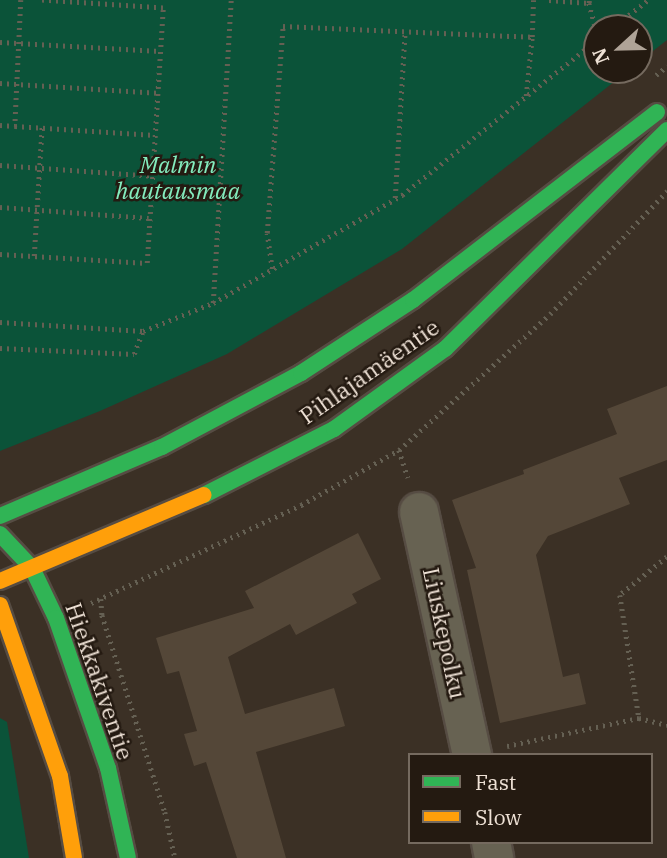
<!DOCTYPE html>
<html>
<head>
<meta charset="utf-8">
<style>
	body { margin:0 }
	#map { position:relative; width:667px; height:858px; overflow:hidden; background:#3b3025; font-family:"IBM Plex Serif",serif }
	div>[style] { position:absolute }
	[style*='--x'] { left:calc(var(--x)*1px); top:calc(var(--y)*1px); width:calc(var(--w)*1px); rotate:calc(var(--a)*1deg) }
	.green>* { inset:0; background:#0b5339 }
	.building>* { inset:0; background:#544738 }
	.path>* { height:4.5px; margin-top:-2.25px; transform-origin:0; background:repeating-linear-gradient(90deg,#656053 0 2px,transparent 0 7px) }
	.roads { filter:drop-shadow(2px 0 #564c43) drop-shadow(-2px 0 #564c43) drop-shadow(0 2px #564c43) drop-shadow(0 -2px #564c43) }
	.street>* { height:38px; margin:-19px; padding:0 19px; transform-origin:19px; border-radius:19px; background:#676252 }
	.fast>* { height:16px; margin:-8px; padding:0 8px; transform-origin:8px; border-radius:8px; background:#30b455 }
	.slow>* { height:16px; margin:-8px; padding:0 8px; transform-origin:8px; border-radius:8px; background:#ff9f0a }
	span { translate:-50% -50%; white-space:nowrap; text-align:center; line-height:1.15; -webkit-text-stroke:5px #241a11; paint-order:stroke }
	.park-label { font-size:23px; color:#84edbe; font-style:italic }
	.street-label { font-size:23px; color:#eee1d5 }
	.legend { position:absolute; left:408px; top:753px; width:245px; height:91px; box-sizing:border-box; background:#241a11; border:2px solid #756a5f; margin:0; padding:9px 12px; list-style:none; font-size:21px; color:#eee1d5 }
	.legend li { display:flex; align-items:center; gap:14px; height:35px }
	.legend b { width:35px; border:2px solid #756a5f }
	.north { position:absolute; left:583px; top:14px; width:70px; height:70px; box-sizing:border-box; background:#241a11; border:2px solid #756a5f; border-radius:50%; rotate:248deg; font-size:19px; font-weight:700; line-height:28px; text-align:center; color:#eee1d5 }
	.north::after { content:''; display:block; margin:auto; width:24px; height:32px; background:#afa397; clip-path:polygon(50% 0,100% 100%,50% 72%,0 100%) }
</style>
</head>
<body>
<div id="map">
	<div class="green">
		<i style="clip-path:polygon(0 0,667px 0,667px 40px,639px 62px,639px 28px,597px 28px,597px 70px,629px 70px,402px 249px,227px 354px,100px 411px,0 451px)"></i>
		<i style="clip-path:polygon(0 718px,7px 722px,29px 858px,0 858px)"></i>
	</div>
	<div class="building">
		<i style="clip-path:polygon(667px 386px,667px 460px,619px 478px,630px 504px,548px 536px,536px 555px,563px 677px,579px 673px,586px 704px,500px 723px,467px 570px,476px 568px,452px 500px,524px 474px,523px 470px,617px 434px,607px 409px)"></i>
		<i style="clip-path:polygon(358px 533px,381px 579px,352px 594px,357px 603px,296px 635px,290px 624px,228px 657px,245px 714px,334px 688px,345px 726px,256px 752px,286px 858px,237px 858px,206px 762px,194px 766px,184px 734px,197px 731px,179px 671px,167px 674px,156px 638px,254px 608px,245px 591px)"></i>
	</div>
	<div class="path">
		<i style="--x:21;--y:0;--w:126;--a:92.7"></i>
		<i style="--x:15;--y:126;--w:140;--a:3.7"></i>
		<i style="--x:549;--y:0;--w:40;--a:4.3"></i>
		<i style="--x:589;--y:3;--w:3;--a:-90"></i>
		<i style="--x:589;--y:3;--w:30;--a:75"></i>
		<i style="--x:612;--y:28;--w:46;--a:-37.9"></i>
		<i style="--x:0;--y:42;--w:160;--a:3.2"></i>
		<i style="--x:656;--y:75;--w:14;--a:-39"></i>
		<i style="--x:0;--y:83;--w:157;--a:3.6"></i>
		<i style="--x:526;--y:96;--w:59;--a:-84.2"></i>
		<i style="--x:0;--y:125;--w:15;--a:4"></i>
		<i style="--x:0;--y:165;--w:152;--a:4.1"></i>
		<i style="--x:395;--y:198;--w:166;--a:-86.6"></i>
		<i style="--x:0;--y:207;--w:149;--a:4.2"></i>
		<i style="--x:0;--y:254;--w:147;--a:3.5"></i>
		<i style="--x:147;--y:263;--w:256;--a:-86.4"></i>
		<i style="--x:163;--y:8;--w:122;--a:-176.2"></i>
		<i style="--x:34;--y:256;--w:129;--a:-86.5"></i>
		<i style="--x:272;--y:269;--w:36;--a:-98"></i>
		<i style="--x:267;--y:233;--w:208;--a:-85.6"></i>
		<i style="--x:283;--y:26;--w:249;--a:2.5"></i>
		<i style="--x:532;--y:37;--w:37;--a:-88"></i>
		<i style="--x:213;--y:303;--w:304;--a:-86.6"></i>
		<i style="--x:0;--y:322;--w:143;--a:3.6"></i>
		<i style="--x:143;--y:331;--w:75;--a:-21.8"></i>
		<i style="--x:213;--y:303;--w:218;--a:-29.7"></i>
		<i style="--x:402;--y:195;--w:249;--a:-38.5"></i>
		<i style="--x:0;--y:348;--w:134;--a:2.6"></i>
		<i style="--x:134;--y:354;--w:25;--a:-69"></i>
		<i style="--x:399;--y:450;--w:29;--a:72"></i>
		<i style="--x:667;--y:557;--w:60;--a:141"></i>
		<i style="--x:620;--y:595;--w:124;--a:81.2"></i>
		<i style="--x:639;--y:718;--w:29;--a:14"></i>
		<i style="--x:101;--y:599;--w:16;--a:86"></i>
		<i style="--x:102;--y:615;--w:207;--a:72.3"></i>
		<i style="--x:165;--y:812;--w:47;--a:77.7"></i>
		<i style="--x:91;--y:603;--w:232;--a:-25"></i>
		<i style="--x:301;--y:505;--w:112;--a:-29.3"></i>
		<i style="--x:399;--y:450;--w:203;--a:-42"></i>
		<i style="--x:550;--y:314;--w:170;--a:-46.4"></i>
		<i style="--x:507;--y:746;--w:135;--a:-12"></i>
	</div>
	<div class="roads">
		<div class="street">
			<i style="--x:419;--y:512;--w:249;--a:77.7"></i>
			<i style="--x:491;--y:842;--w:16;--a:79"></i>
		</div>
		<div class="fast">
			<i style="--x:204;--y:495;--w:146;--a:-26.9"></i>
			<i style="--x:334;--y:429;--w:137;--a:-35.8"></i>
			<i style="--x:445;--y:349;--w:312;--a:-44.6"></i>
			<i style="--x:0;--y:516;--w:176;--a:-23.1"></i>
			<i style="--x:162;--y:447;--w:157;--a:-28"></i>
			<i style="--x:301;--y:373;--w:134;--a:-33.1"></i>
			<i style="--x:413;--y:300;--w:308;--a:-37.6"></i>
			<i style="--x:0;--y:534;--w:47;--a:46.7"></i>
			<i style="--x:32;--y:568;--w:55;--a:64.4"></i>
			<i style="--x:56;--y:618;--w:159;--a:70.9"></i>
			<i style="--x:108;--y:768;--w:92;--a:77.5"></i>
		</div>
		<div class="slow">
			<i style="--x:0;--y:581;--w:221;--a:-22.9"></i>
			<i style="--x:0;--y:605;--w:181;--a:70.7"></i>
			<i style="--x:60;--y:776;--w:83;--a:80.3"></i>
		</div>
	</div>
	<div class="park-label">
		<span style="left:178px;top:177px">Malmin<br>hautausmaa</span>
	</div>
	<div class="street-label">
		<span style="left:369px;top:371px;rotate:-35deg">Pihlajamäentie</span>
		<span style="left:445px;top:633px;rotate:78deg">Liuskepolku</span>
		<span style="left:100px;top:681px;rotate:71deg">Hiekkakiventie</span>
	</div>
	<ul class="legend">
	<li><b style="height:9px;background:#30b455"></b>Fast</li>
	<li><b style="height:9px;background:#ff9f0a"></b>Slow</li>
	</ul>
	<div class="north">N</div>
</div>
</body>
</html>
